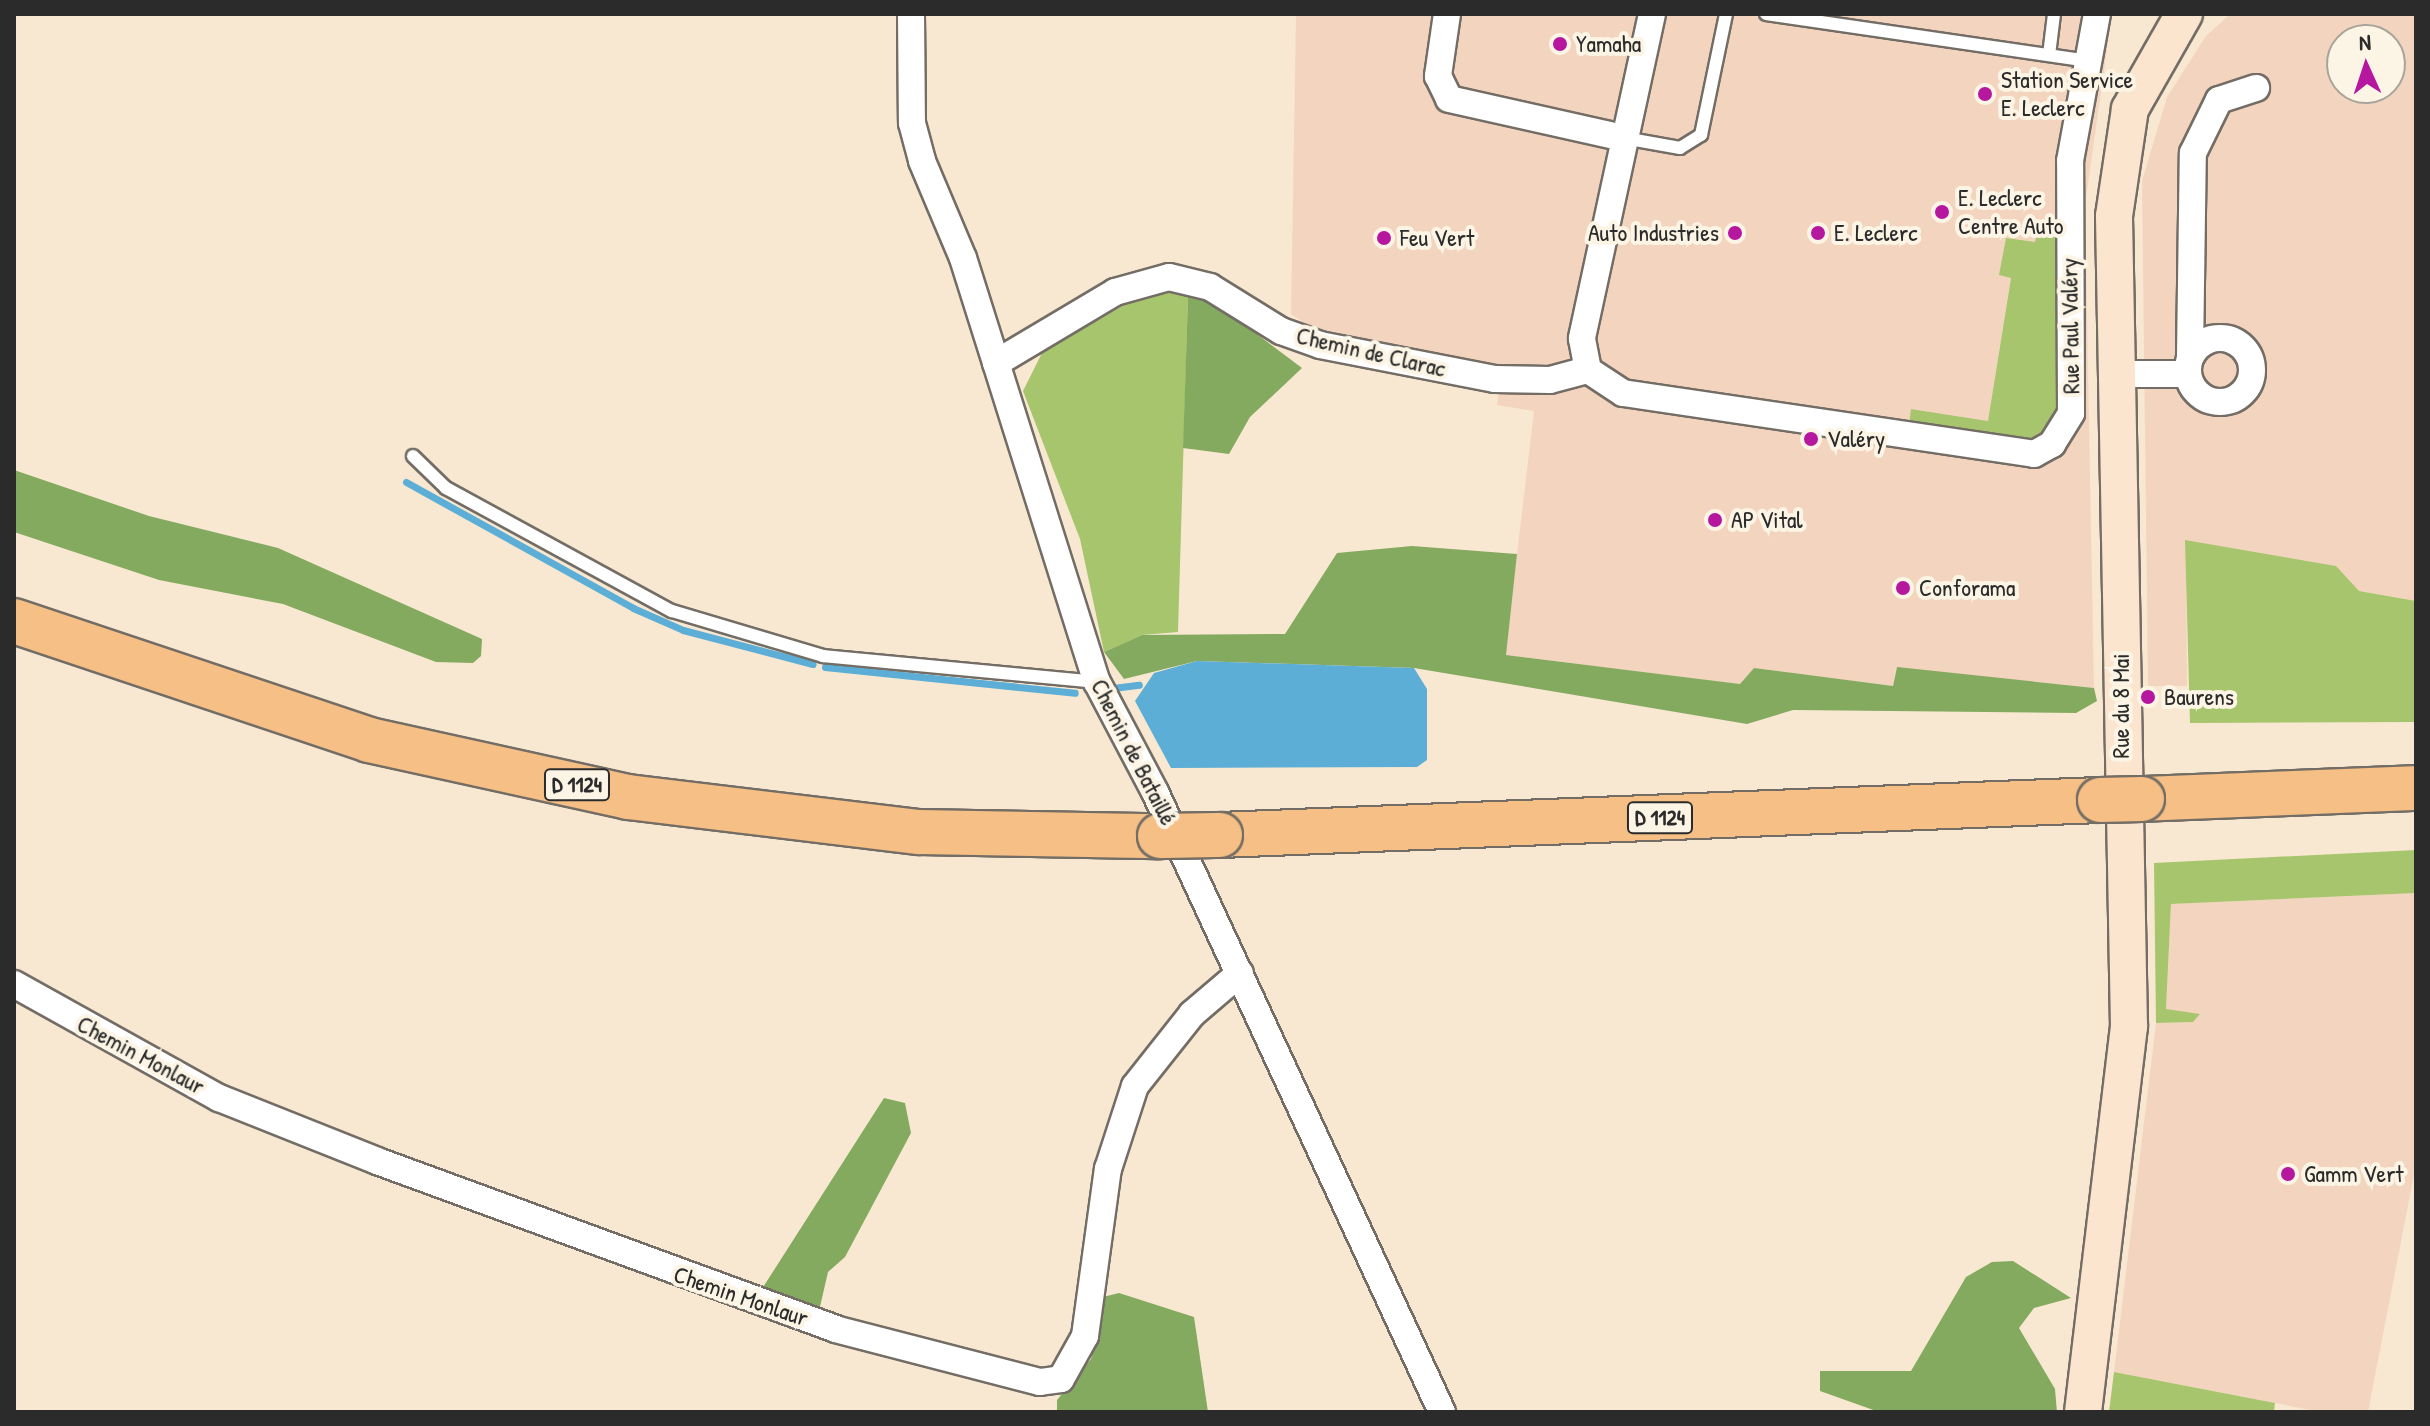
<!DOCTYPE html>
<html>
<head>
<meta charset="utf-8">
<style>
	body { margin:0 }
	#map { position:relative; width:2430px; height:1426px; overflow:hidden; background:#f8e8d1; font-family:"Patrick Hand",sans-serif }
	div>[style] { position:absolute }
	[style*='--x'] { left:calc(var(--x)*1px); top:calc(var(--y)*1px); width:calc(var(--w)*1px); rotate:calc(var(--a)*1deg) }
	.built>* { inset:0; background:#f3d4bf }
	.green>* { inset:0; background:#a6c56d }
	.forest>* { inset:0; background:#84aa60 }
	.water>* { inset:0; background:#5caed7 }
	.stream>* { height:7px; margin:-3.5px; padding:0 3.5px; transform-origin:3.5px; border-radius:3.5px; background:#5caed7 }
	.roads { filter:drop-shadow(2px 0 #736d65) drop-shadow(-2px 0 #736d65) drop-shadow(0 2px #736d65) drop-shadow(0 -2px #736d65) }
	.lane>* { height:12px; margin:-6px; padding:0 6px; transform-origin:6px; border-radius:6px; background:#fff }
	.street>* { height:26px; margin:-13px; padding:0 13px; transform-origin:13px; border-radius:13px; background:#fff }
	.street>.ring { margin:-13px; padding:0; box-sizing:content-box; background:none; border:26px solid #fff; border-radius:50% }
	.secondary>* { height:36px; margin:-18px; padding:0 18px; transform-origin:18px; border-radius:18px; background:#fbe5cf }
	.highway>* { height:44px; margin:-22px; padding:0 22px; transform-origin:22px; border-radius:22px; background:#f5bf86 }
	.bridges { filter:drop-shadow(2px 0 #736d65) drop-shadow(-2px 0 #736d65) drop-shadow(0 2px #736d65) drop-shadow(0 -2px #736d65) }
	.highway-bridge>* { height:44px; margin:-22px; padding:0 22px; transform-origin:22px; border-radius:22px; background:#f5bf86 }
	.dots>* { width:22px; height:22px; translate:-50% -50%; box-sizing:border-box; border:4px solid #fcf5e5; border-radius:50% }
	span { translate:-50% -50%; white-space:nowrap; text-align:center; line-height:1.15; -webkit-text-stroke:8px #fcf5e5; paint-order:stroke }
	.shield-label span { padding:2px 6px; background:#fcf5e5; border:2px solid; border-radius:6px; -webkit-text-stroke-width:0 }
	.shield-label { font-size:22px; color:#2b2b2b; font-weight:700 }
	.poi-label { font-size:24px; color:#2b2b2b }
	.left { translate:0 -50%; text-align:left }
	.right { translate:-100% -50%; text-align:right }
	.street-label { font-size:24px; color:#2b2b2b }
	.frame { position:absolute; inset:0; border:16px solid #2b2b2b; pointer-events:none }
	.north { position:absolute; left:2326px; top:24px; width:80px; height:80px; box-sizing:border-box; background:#fcf5e5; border:2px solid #a8a49b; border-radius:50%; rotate:357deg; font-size:22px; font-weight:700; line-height:32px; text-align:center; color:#2b2b2b }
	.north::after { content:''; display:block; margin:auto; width:28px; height:36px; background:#b5179e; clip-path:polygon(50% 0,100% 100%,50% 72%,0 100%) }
</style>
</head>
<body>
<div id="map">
	<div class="built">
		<i style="clip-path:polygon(evenodd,1296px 14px,2112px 14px,2085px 205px,2094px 688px,1896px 668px,1893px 686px,1754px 668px,1740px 684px,1505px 655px,1534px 411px,1497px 405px,1502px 369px,1309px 326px,1291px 314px,1296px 14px,2056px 227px,2059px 406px,2014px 442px,1909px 425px,1912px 409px,1988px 421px,2011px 277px,2000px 275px,2006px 238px,2036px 242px,2037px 228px,2056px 227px)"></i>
		<i style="clip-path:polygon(evenodd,2230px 14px,2416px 14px,2416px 601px,2359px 591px,2340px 574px,2186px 540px,2187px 686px,2148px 686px,2142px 181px,2167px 97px,2206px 36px,2230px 14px,2342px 40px,2390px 40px,2390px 88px,2342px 88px,2342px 40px)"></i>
		<i style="clip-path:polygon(2416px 893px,2416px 1164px,2368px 1412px,2321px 1412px,2114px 1372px,2156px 1023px,2193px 1022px,2200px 1014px,2166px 1010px,2171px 904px)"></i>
	</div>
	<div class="green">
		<i style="clip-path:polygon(2039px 224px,2056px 227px,2059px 406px,2051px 427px,2028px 440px,1909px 425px,1911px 409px,1988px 421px,2011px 278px,1999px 275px,2006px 238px,2035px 242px)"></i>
		<i style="clip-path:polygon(1175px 291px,1188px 297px,1178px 632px,1142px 635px,1104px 652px,1080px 539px,1023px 391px,1042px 353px,1124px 305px)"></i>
		<i style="clip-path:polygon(2185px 540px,2336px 566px,2359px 591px,2416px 601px,2416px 722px,2190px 723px)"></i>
		<i style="clip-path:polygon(2416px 850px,2416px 893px,2171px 904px,2166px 1009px,2200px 1014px,2193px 1022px,2156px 1023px,2154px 863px)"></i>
		<i style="clip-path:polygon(2114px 1372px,2275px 1403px,2274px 1412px,2109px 1412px)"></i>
	</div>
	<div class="forest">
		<i style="clip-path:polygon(1188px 297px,1217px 304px,1302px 368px,1250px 417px,1229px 454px,1183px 448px)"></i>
		<i style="clip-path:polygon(14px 470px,149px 516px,278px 548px,482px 639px,481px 656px,473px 663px,436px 662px,283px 604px,159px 580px,14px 532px)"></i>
		<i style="clip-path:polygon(1412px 546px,1517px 554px,1506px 655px,1740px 684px,1754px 668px,1893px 686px,1897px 667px,2094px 688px,2097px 701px,2076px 713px,1793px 710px,1747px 724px,1414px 668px,1197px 661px,1124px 679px,1104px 652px,1142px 635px,1285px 634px,1337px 553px)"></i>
		<i style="clip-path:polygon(884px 1098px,905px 1103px,911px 1133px,845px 1257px,828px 1272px,819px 1311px,760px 1292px)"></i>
		<i style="clip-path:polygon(2013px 1261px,2071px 1298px,2034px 1308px,2019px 1328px,2055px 1389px,2057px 1412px,1879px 1412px,1820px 1391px,1820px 1371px,1911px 1371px,1966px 1277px,1992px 1262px)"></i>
		<i style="clip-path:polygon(1119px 1293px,1194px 1317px,1208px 1412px,1057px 1412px,1057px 1400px,1091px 1359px,1103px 1297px)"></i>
	</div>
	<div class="water">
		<i style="clip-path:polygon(1197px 661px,1414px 668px,1427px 689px,1427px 760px,1417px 767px,1171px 768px,1135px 701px,1154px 673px)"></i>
	</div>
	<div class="stream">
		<i style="--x:406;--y:482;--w:260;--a:29"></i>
		<i style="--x:633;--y:608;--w:55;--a:23.7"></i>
		<i style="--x:683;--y:630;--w:134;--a:14.7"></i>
		<i style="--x:825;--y:667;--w:251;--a:5.9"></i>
		<i style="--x:1113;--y:688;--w:26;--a:-7"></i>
	</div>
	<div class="roads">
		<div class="lane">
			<i style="--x:1766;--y:14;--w:326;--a:8.3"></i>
			<i style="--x:2049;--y:55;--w:41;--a:-83"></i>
			<i style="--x:1624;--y:138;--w:57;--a:10.1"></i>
			<i style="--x:1680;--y:148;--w:25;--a:-32"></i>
			<i style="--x:1701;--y:135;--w:124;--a:-78.3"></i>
			<i style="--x:413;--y:456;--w:46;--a:44.1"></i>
			<i style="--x:446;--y:488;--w:257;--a:28.6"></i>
			<i style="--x:672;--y:611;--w:158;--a:16.6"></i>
			<i style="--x:823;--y:656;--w:275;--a:5.4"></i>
		</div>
		<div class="street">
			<i style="--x:911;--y:14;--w:109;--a:89.5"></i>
			<i style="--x:912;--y:123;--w:39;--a:75"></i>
			<i style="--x:922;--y:161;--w:105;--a:67.1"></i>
			<i style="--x:963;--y:258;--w:445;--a:72.5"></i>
			<i style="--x:1097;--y:682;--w:124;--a:62.2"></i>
			<i style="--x:1155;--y:792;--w:683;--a:65.16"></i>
			<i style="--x:1447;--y:14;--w:63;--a:98.3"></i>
			<i style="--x:1438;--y:76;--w:25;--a:64"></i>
			<i style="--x:1449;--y:99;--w:179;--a:12.6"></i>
			<i style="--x:1652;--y:14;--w:332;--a:102.2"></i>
			<i style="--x:1582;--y:339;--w:32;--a:79"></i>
			<i style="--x:1588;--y:370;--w:42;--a:33.3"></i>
			<i style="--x:1623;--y:393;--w:416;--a:8.4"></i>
			<i style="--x:2034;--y:454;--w:21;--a:-29"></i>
			<i style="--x:2052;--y:444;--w:36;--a:-58"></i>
			<i style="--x:2071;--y:413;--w:252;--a:-90.2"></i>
			<i style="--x:2070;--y:161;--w:149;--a:-79.6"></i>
			<i class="ring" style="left:2188px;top:338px;width:38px;height:38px"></i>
			<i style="--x:2190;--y:356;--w:203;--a:-89.2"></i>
			<i style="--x:2193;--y:153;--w:59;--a:-63.9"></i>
			<i style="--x:2219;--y:100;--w:39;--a:-18"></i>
			<i style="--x:996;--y:363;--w:139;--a:-30.8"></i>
			<i style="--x:1115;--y:292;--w:56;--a:-15.5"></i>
			<i style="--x:1169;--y:277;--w:42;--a:13.7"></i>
			<i style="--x:1210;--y:287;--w:84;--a:31.8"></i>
			<i style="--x:1281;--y:331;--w:41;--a:19.7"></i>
			<i style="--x:1320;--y:345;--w:178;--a:11"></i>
			<i style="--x:1495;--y:379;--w:55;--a:1"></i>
			<i style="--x:1550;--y:380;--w:39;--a:-15"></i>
			<i style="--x:2118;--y:374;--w:70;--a:0"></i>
			<i style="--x:14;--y:984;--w:235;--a:29.1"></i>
			<i style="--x:219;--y:1098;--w:170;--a:21.7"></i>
			<i style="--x:377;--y:1161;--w:488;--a:20.1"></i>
			<i style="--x:835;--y:1329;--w:212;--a:14.5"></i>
			<i style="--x:1040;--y:1382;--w:21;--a:-8"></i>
			<i style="--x:1061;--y:1379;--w:49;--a:-60.8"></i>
			<i style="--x:1085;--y:1336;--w:169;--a:-82.2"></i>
			<i style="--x:1108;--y:1169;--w:87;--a:-72"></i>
			<i style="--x:1135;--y:1086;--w:92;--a:-51.6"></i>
			<i style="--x:1192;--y:1014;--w:63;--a:-40.5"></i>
		</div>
		<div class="secondary">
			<i style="--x:2083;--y:1412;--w:388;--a:-83.2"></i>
			<i style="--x:2129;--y:1027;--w:811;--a:-91.06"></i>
			<i style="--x:2114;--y:216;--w:108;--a:-81.5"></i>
			<i style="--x:2130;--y:109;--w:109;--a:-60.4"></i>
		</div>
		<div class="highway">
			<i style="--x:14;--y:621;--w:374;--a:18.5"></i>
			<i style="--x:369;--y:740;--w:265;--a:12.4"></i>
			<i style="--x:628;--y:797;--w:293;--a:6.9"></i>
			<i style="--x:919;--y:832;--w:241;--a:1"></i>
			<i style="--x:2142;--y:799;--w:274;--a:-2.3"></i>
			<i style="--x:1220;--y:835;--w:881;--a:-2.28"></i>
		</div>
	</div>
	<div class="bridges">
		<div class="highway-bridge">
			<i style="--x:2100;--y:800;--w:42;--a:-1.4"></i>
			<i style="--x:1160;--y:836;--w:60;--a:-1"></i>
		</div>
	</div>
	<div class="dots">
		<i style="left:1560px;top:44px;background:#b5179e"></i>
		<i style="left:1985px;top:94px;background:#b5179e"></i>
		<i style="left:1942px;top:212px;background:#b5179e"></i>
		<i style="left:1735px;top:233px;background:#b5179e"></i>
		<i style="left:1818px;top:233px;background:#b5179e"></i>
		<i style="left:1384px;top:238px;background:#b5179e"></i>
		<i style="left:1811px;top:439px;background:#b5179e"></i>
		<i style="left:1715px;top:520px;background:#b5179e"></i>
		<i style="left:1903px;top:588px;background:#b5179e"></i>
		<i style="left:2148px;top:697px;background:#b5179e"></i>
		<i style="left:2288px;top:1174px;background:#b5179e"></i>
	</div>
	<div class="shield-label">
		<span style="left:577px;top:785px">D 1124</span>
		<span style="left:1660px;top:818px">D 1124</span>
	</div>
	<div class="poi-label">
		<span class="left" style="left:1576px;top:44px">Yamaha</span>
		<span class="left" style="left:2001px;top:94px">Station Service<br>E. Leclerc</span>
		<span class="left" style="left:1958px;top:212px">E. Leclerc<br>Centre Auto</span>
		<span class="right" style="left:1719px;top:233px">Auto Industries</span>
		<span class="left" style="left:1834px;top:233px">E. Leclerc</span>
		<span class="left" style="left:1400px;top:238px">Feu Vert</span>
		<span class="left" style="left:1827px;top:439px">Valéry</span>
		<span class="left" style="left:1731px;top:520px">AP Vital</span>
		<span class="left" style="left:1919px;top:588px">Conforama</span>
		<span class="left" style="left:2164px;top:697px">Baurens</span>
		<span class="left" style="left:2304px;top:1174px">Gamm Vert</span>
	</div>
	<div class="street-label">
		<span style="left:2070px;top:326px;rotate:-91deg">Rue Paul Valéry</span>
		<span style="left:1371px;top:352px;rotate:13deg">Chemin de Clarac</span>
		<span style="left:2121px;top:706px;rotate:-90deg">Rue du 8 Mai</span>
		<span style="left:1134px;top:752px;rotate:63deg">Chemin de Bataillé</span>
		<span style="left:141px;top:1055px;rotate:28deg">Chemin Monlaur</span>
		<span style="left:741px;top:1296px;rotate:19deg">Chemin Monlaur</span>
	</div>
	<div class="frame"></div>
	<div class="north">N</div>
</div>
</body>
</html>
